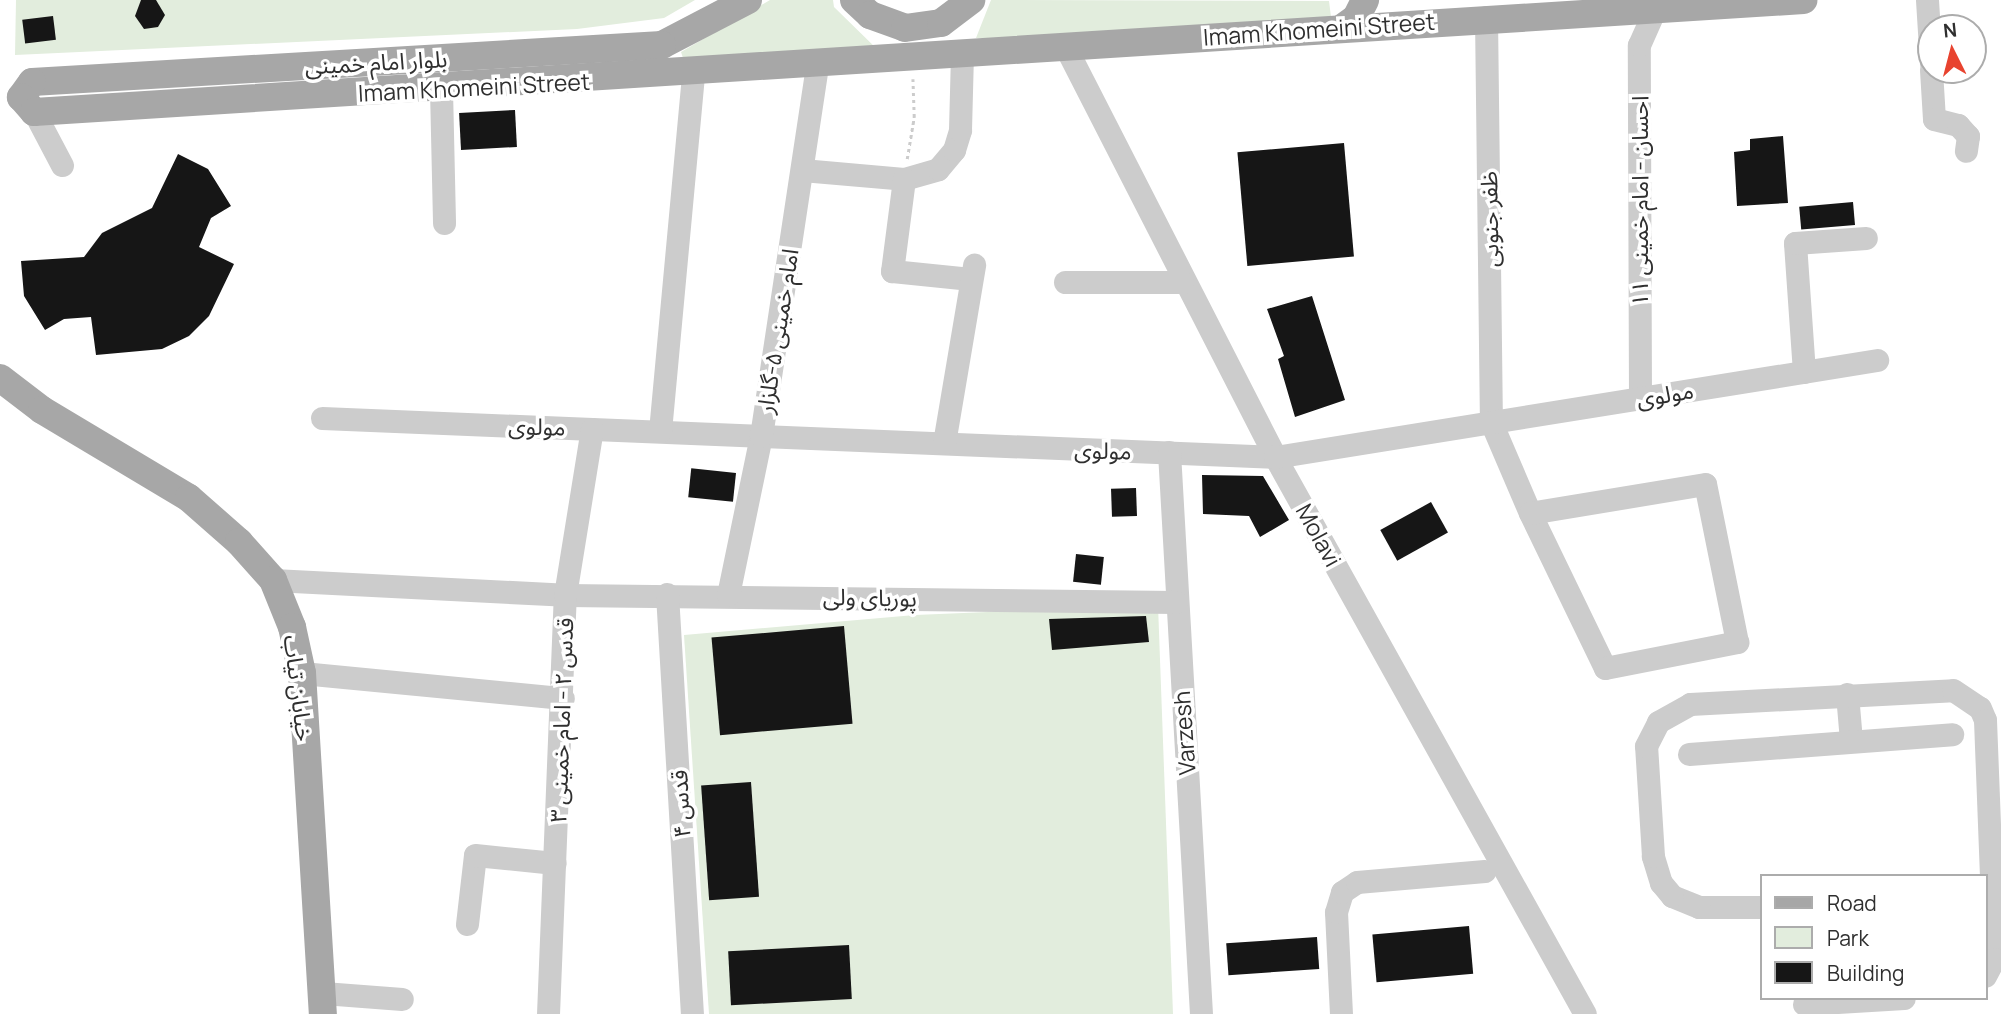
<!DOCTYPE html>
<html>
<head>
<meta charset="utf-8">
<style>
	body { margin:0 }
	#map { position:relative; width:2001px; height:1014px; overflow:hidden; background:#fff; font-family:Manrope,"Noto Sans Arabic",sans-serif }
	div>[style] { position:absolute }
	[style*='--x'] { left:calc(var(--x)*1px); top:calc(var(--y)*1px); width:calc(var(--w)*1px); rotate:calc(var(--a)*1deg) }
	.green>* { inset:0; background:#e2eddd }
	.building>* { inset:0; background:#161616; transform-origin:0 0 }
	.path>* { height:2.5px; margin-top:-1.25px; transform-origin:0; background:repeating-linear-gradient(90deg,#ccc 0 3.5px,transparent 0 7px) }
	.minor>* { height:23px; margin:-11.5px; padding:0 11.5px; transform-origin:11.5px; border-radius:11.5px; background:#ccc }
	.major>* { height:28px; margin:-14px; padding:0 14px; transform-origin:14px; border-radius:14px; background:#a7a7a7 }
	span { translate:-50% -50%; white-space:nowrap; text-align:center; line-height:1.15; -webkit-text-stroke:7px #fff; paint-order:stroke }
	.street-label { font-size:23px; color:#2f2f2f }
	.legend { position:absolute; left:1760px; top:874px; width:228px; height:126px; box-sizing:border-box; background:#fff; border:2px solid #acacac; margin:0; padding:9px 12px; list-style:none; font-size:21px; color:#2f2f2f }
	.legend li { display:flex; align-items:center; gap:14px; height:35px }
	.legend b { width:35px; border:2px solid #acacac }
	.north { position:absolute; left:1917px; top:14px; width:70px; height:70px; box-sizing:border-box; background:#fff; border:2px solid #acacac; border-radius:50%; rotate:354deg; font-size:19px; font-weight:700; line-height:28px; text-align:center; color:#2f2f2f }
	.north::after { content:''; display:block; margin:auto; width:24px; height:32px; background:#e8432f; clip-path:polygon(50% 0,100% 100%,50% 72%,0 100%) }
</style>
</head>
<body>
<div id="map">
	<div class="green">
		<i style="clip-path:polygon(16px 0,695px 0,664px 18px,577px 29px,15px 55px)"></i>
		<i style="clip-path:polygon(770px 0,833px 0,834px 7px,880px 52px,686px 67px,681px 52px)"></i>
		<i style="clip-path:polygon(991px 0,1329px 1px,1332px 25px,1082px 38px,976px 38px)"></i>
		<i style="clip-path:polygon(1158px 605px,1173px 1014px,709px 1014px,684px 635px,915px 615px)"></i>
	</div>
	<div class="building">
		<i style="clip-path:polygon(141px 0,156px 0,165px 15px,158px 27px,144px 29px,135px 16px)"></i>
		<i style="left:53px;top:16px;width:24px;height:31px;rotate:83deg"></i>
		<i style="left:515px;top:110px;width:37px;height:56px;rotate:87deg"></i>
		<i style="clip-path:polygon(1783px 136px,1788px 203px,1737px 206px,1734px 152px,1750px 150px,1750px 139px)"></i>
		<i style="left:1344px;top:143px;width:114px;height:107px;rotate:85deg"></i>
		<i style="clip-path:polygon(178px 154px,208px 169px,231px 206px,211px 218px,199px 247px,234px 264px,209px 316px,189px 336px,162px 349px,96px 355px,91px 317px,64px 319px,45px 330px,24px 296px,21px 261px,84px 257px,102px 233px,152px 208px)"></i>
		<i style="left:1853px;top:202px;width:23px;height:54px;rotate:85deg"></i>
		<i style="clip-path:polygon(1312px 296px,1345px 400px,1295px 417px,1278px 359px,1284px 356px,1267px 309px)"></i>
		<i style="left:736px;top:473px;width:29px;height:45px;rotate:96deg"></i>
		<i style="clip-path:polygon(1202px 475px,1263px 476px,1289px 520px,1260px 537px,1249px 516px,1203px 514px)"></i>
		<i style="left:1136px;top:488px;width:28px;height:25px;rotate:88deg"></i>
		<i style="left:1431px;top:502px;width:35px;height:58px;rotate:61deg"></i>
		<i style="left:1076px;top:554px;width:28px;height:28px;rotate:6deg"></i>
		<i style="clip-path:polygon(1146px 616px,1149px 642px,1052px 650px,1049px 619px)"></i>
		<i style="left:844px;top:626px;width:98px;height:133px;rotate:85deg"></i>
		<i style="left:751px;top:782px;width:115px;height:50px;rotate:86deg"></i>
		<i style="left:1469px;top:926px;width:48px;height:97px;rotate:85deg"></i>
		<i style="left:1317px;top:937px;width:32px;height:91px;rotate:86deg"></i>
		<i style="left:849px;top:945px;width:54px;height:121px;rotate:87deg"></i>
	</div>
	<div class="path">
		<i style="--x:907;--y:159;--w:43;--a:-80.5"></i>
		<i style="--x:914;--y:117;--w:38;--a:-92"></i>
	</div>
	<div class="minor">
		<i style="--x:1927;--y:0;--w:63;--a:86.4"></i>
		<i style="--x:1486;--y:17;--w:405;--a:89.3"></i>
		<i style="--x:1491;--y:422;--w:99;--a:66.8"></i>
		<i style="--x:1530;--y:513;--w:172;--a:64.2"></i>
		<i style="--x:1605;--y:668;--w:135;--a:-11.1"></i>
		<i style="--x:1737;--y:642;--w:161;--a:-101.4"></i>
		<i style="--x:1705;--y:484;--w:177;--a:170.6"></i>
		<i style="--x:1066;--y:48;--w:459;--a:62.9"></i>
		<i style="--x:1275;--y:457;--w:637;--a:60.9"></i>
		<i style="--x:1931;--y:70;--w:49;--a:86.5"></i>
		<i style="--x:1934;--y:119;--w:25;--a:14"></i>
		<i style="--x:1958;--y:125;--w:15;--a:48"></i>
		<i style="--x:1968;--y:136;--w:15;--a:98"></i>
		<i style="--x:441;--y:89;--w:134;--a:88.7"></i>
		<i style="--x:34;--y:112;--w:60;--a:62.2"></i>
		<i style="--x:802;--y:170;--w:102;--a:5"></i>
		<i style="--x:904;--y:179;--w:35;--a:-16"></i>
		<i style="--x:938;--y:169;--w:25;--a:-50"></i>
		<i style="--x:954;--y:150;--w:21;--a:-73"></i>
		<i style="--x:960;--y:130;--w:75;--a:-88.5"></i>
		<i style="--x:904;--y:179;--w:93;--a:97.4"></i>
		<i style="--x:892;--y:271;--w:79;--a:5.8"></i>
		<i style="--x:1065;--y:282;--w:117;--a:0"></i>
		<i style="--x:1804;--y:372;--w:129;--a:-94"></i>
		<i style="--x:1795;--y:243;--w:71;--a:-4"></i>
		<i style="--x:1640;--y:398;--w:353;--a:-90.2"></i>
		<i style="--x:1639;--y:45;--w:39;--a:-66"></i>
		<i style="--x:322;--y:418;--w:954;--a:2.34"></i>
		<i style="--x:1275;--y:457;--w:610;--a:-9.15"></i>
		<i style="--x:660;--y:431;--w:360;--a:-84.7"></i>
		<i style="--x:944;--y:443;--w:181;--a:-80.4"></i>
		<i style="--x:1169;--y:452;--w:563;--a:86.74"></i>
		<i style="--x:273;--y:580;--w:292;--a:2.9"></i>
		<i style="--x:565;--y:595;--w:611;--a:0.66"></i>
		<i style="--x:667;--y:594;--w:421;--a:86.6"></i>
		<i style="--x:728;--y:595;--w:162;--a:-78.3"></i>
		<i style="--x:761;--y:436;--w:374;--a:-81.4"></i>
		<i style="--x:302;--y:673;--w:262;--a:5.5"></i>
		<i style="--x:1847;--y:694;--w:47;--a:85.1"></i>
		<i style="--x:1689;--y:754;--w:264;--a:-4.3"></i>
		<i style="--x:1761;--y:907;--w:62;--a:180"></i>
		<i style="--x:1699;--y:907;--w:29;--a:-158"></i>
		<i style="--x:1672;--y:896;--w:17;--a:-130"></i>
		<i style="--x:1661;--y:883;--w:28;--a:-107"></i>
		<i style="--x:1653;--y:856;--w:110;--a:-93.6"></i>
		<i style="--x:1646;--y:746;--w:27;--a:-63"></i>
		<i style="--x:1658;--y:722;--w:37;--a:-29"></i>
		<i style="--x:1690;--y:704;--w:263;--a:-3"></i>
		<i style="--x:1953;--y:690;--w:32;--a:34"></i>
		<i style="--x:1980;--y:708;--w:13;--a:67"></i>
		<i style="--x:1985;--y:720;--w:239;--a:87.8"></i>
		<i style="--x:1994;--y:959;--w:19;--a:118"></i>
		<i style="--x:467;--y:924;--w:69;--a:-83.4"></i>
		<i style="--x:475;--y:855;--w:80;--a:5.7"></i>
		<i style="--x:323;--y:993;--w:79;--a:4.3"></i>
		<i style="--x:1804;--y:1004;--w:100;--a:-3.4"></i>
		<i style="--x:548;--y:1014;--w:419;--a:-87.7"></i>
		<i style="--x:565;--y:595;--w:168;--a:-80.8"></i>
		<i style="--x:1341;--y:1014;--w:102;--a:-92.8"></i>
		<i style="--x:1336;--y:912;--w:21;--a:-73"></i>
		<i style="--x:1342;--y:892;--w:18;--a:-34"></i>
		<i style="--x:1357;--y:882;--w:128;--a:-4.9"></i>
	</div>
	<div class="major">
		<i style="--x:748;--y:0;--w:97;--a:152.4"></i>
		<i style="--x:662;--y:45;--w:631;--a:176.64"></i>
		<i style="--x:32;--y:82;--w:19;--a:126"></i>
		<i style="--x:21;--y:97;--w:20;--a:49"></i>
		<i style="--x:34;--y:112;--w:1773;--a:-3.62"></i>
		<i style="--x:854;--y:0;--w:22;--a:43"></i>
		<i style="--x:870;--y:15;--w:37;--a:20"></i>
		<i style="--x:905;--y:28;--w:36;--a:-8"></i>
		<i style="--x:941;--y:23;--w:38;--a:-37"></i>
		<i style="--x:1342;--y:28;--w:17;--a:-36"></i>
		<i style="--x:1356;--y:18;--w:20;--a:-63"></i>
		<i style="--x:0;--y:378;--w:53;--a:37.3"></i>
		<i style="--x:42;--y:410;--w:171;--a:30.9"></i>
		<i style="--x:189;--y:498;--w:67;--a:41.3"></i>
		<i style="--x:239;--y:542;--w:51;--a:48.2"></i>
		<i style="--x:273;--y:580;--w:51;--a:68"></i>
		<i style="--x:292;--y:627;--w:47;--a:77.7"></i>
		<i style="--x:302;--y:673;--w:342;--a:86.5"></i>
	</div>
	<div class="street-label">
		<span style="left:1319px;top:29px;rotate:-4deg">Imam Khomeini Street</span>
		<span style="left:376px;top:62px;rotate:-3deg">بلوار امام خمینی</span>
		<span style="left:474px;top:87px;rotate:-3deg">Imam Khomeini Street</span>
		<span style="left:1639px;top:201px;rotate:-90deg">احسان - امام خمینی ۱۱</span>
		<span style="left:1489px;top:219px;rotate:-91deg">ظفر جنوبی</span>
		<span style="left:777px;top:331px;rotate:-81deg">امام خمینی ۵-گلزار</span>
		<span style="left:1665px;top:394px;rotate:-9deg">مولوی</span>
		<span style="left:537px;top:426px;rotate:2deg">مولوی</span>
		<span style="left:1103px;top:450px;rotate:2deg">مولوی</span>
		<span style="left:1319px;top:535px;rotate:61deg">Molavi</span>
		<span style="left:870px;top:597px;rotate:1deg">پوریای ولی</span>
		<span style="left:299px;top:688px;rotate:83deg">خیابان تیاب</span>
		<span style="left:561px;top:720px;rotate:-88deg">قدس ۲ - امام خمینی ۳</span>
		<span style="left:1184px;top:733px;rotate:-94deg">Varzesh</span>
		<span style="left:680px;top:804px;rotate:-93deg">قدس ۴</span>
	</div>
	<ul class="legend">
	<li><b style="height:9px;background:#a7a7a7"></b>Road</li>
	<li><b style="height:19px;background:#e2eddd"></b>Park</li>
	<li><b style="height:19px;background:#161616"></b>Building</li>
	</ul>
	<div class="north">N</div>
</div>
</body>
</html>
